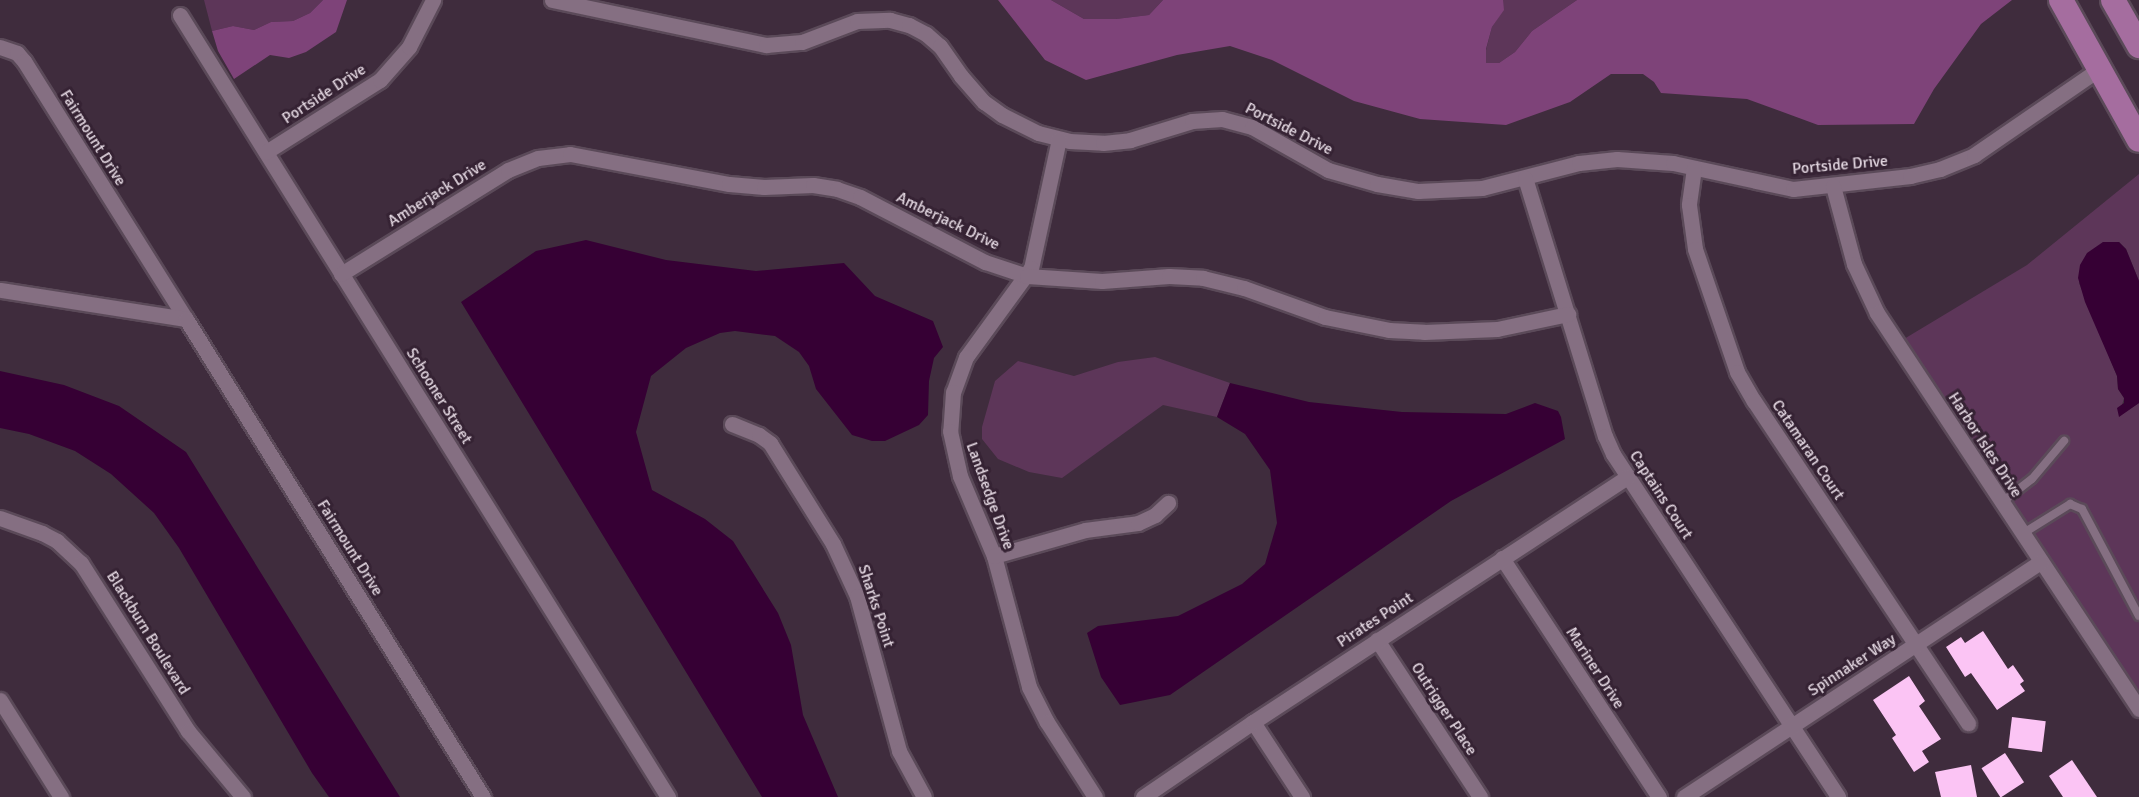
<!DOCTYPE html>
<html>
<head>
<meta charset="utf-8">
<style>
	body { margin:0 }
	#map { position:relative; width:2139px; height:797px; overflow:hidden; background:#3f2c3d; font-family:Signika,sans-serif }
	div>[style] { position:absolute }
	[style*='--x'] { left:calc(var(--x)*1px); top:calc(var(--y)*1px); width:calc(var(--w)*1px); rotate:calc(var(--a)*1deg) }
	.green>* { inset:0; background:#5d3659 }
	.forest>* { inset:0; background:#7e4379 }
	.water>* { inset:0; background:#360034 }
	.building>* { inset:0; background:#fbc4f4; transform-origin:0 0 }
	.roads { filter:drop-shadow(2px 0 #5b4a59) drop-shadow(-2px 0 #5b4a59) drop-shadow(0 2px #5b4a59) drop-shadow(0 -2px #5b4a59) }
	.service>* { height:8px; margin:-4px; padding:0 4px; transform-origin:4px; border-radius:4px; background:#856f82 }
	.minor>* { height:15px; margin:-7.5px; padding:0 7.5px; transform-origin:7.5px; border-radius:7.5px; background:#856f82 }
	.primary>* { height:24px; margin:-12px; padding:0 12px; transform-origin:12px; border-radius:12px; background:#a56d9f }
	span { translate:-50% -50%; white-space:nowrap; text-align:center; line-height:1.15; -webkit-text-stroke:6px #352233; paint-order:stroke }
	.street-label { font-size:16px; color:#e2d6e0 }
</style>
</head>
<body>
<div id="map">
	<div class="green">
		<i style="clip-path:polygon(204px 0,323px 0,310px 13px,293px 21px,271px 22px,254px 30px,233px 26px,212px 31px)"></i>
		<i style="clip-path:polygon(1051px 0,1163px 0,1149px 15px,1116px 19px,1084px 19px)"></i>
		<i style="clip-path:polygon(1503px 0,1577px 0,1532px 31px,1515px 52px,1499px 63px,1486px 63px,1486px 50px,1492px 27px,1503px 10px)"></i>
		<i style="clip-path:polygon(2139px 174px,2139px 281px,2126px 249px,2119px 242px,2103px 242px,2079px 283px,2117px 376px,2118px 389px,2124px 398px,2119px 416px,2139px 403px,2139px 693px,1904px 339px,2027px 265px)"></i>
		<i style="clip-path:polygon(1155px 357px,1230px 383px,1217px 417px,1163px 405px,1062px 478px,1029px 472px,998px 459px,982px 439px,982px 427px,995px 381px,1018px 361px,1074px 376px,1118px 362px)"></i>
	</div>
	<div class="forest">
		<i style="clip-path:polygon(323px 0,347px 0,336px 32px,306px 52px,289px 58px,270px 55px,234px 79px,218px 51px,212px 31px,233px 26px,254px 30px,271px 22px,293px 21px,310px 13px)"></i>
		<i style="clip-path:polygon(998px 0,1051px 0,1084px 19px,1116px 19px,1149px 15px,1163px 0,1503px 0,1504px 10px,1492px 27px,1486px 49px,1486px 63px,1499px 63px,1515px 52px,1532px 31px,1577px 0,2012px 0,1981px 24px,1934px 89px,1914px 124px,1818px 125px,1747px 99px,1661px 93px,1654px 82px,1643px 74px,1611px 74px,1570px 102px,1506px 125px,1420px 119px,1354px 101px,1272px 60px,1230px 46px,1177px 55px,1086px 80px,1045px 60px)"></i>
	</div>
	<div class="water">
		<i style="clip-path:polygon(586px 240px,666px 260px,756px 271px,844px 263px,875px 296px,933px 321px,943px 347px,934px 358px,929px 381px,928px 415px,919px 425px,885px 441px,872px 441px,852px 435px,816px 389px,809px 366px,799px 352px,775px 336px,735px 331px,720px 333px,686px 348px,651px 376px,636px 432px,652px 490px,705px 519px,733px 541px,778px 613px,791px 645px,803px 715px,838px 797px,762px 797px,461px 302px,536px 251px)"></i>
		<i style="clip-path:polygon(2103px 242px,2119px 242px,2126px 249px,2139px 281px,2139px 403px,2119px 417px,2117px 408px,2124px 403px,2124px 398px,2118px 389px,2117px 376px,2085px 302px,2078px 278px,2080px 265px,2087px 253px)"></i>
		<i style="clip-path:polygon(0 371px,64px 385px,119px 406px,186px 452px,400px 797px,329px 797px,312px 773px,179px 548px,154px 513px,111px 474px,75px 451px,29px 434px,0 428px)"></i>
		<i style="clip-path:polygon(1230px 383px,1309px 402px,1402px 412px,1506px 414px,1535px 403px,1558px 411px,1561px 417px,1565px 439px,1451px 501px,1170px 695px,1120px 705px,1101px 677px,1087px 633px,1098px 626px,1178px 616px,1242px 584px,1265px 564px,1277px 523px,1270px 470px,1245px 434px,1217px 417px)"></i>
	</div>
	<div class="building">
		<i style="clip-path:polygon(1983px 631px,2008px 669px,2013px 665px,2024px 681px,2020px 684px,2025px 691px,1997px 710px,1971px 673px,1965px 677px,1946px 647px,1961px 637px,1965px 643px)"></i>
		<i style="clip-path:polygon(1909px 676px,1925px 701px,1919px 706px,1941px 739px,1922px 751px,1929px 762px,1914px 772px,1892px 738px,1896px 735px,1873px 700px)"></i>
		<i style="left:2012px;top:717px;width:34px;height:31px;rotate:7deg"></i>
		<i style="left:2005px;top:753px;width:35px;height:28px;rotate:57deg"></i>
		<i style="clip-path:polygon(2072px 760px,2097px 797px,2063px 797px,2049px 776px)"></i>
		<i style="clip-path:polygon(1971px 765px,1977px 797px,1941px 797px,1935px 772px)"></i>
	</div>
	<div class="roads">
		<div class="service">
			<i style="--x:2001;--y:503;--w:39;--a:-38"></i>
			<i style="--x:2032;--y:479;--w:50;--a:-49.9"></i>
			<i style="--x:2022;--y:534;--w:57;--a:-32"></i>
			<i style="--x:2070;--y:504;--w:13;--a:23"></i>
			<i style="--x:2082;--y:509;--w:121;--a:62"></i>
		</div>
		<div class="minor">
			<i style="--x:552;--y:0;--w:219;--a:11.9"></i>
			<i style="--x:766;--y:45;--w:36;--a:-5"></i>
			<i style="--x:802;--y:42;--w:59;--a:-20.9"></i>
			<i style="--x:857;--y:21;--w:33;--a:-2"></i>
			<i style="--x:890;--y:20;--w:20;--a:15"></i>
			<i style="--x:909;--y:25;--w:19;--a:28"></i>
			<i style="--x:926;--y:34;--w:18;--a:41"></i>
			<i style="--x:940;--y:46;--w:37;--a:55"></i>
			<i style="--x:961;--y:76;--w:35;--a:49"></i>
			<i style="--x:984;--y:102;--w:22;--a:36"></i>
			<i style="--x:1002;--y:115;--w:40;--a:26.6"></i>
			<i style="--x:1038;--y:133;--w:32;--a:14"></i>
			<i style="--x:1069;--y:141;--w:34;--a:3"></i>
			<i style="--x:1103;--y:143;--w:27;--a:-6"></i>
			<i style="--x:1130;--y:140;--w:65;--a:-17"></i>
			<i style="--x:1192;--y:121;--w:30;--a:-4"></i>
			<i style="--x:1222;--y:119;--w:31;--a:15"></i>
			<i style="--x:1252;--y:127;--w:87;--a:29.5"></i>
			<i style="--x:1328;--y:170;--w:51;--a:15.9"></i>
			<i style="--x:1377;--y:184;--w:42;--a:9.7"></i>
			<i style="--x:1418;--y:191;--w:64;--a:-2.7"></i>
			<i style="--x:1482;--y:188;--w:100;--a:-14.5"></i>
			<i style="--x:1579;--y:163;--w:38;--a:-6"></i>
			<i style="--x:1617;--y:159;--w:56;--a:4.1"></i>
			<i style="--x:1673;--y:163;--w:123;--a:12.2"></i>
			<i style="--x:1793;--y:189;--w:118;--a:-6.3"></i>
			<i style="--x:1910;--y:176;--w:31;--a:-13"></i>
			<i style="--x:1940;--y:169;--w:37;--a:-22"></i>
			<i style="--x:1974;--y:155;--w:152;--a:-34.5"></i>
			<i style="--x:180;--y:15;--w:922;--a:58.03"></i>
			<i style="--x:0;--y:47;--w:18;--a:19"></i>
			<i style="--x:17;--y:53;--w:11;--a:49"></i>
			<i style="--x:24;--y:61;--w:305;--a:57.9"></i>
			<i style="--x:186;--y:319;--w:188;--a:-171.1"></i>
			<i style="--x:1059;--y:139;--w:132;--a:102.2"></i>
			<i style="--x:1031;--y:268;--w:110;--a:126.1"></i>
			<i style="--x:966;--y:357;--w:37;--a:110"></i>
			<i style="--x:953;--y:392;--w:39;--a:94"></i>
			<i style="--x:950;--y:431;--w:46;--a:77.5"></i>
			<i style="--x:960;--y:476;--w:87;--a:67"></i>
			<i style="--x:994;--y:556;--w:136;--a:75"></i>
			<i style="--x:1029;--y:687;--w:39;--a:63"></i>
			<i style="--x:1047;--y:722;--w:89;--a:57.4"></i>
			<i style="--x:266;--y:152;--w:135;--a:-32.3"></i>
			<i style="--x:380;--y:80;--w:44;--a:-48.7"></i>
			<i style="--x:409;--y:47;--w:53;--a:-62.9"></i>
			<i style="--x:1694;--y:168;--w:37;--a:98"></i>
			<i style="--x:1689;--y:205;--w:44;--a:82.2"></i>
			<i style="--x:1695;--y:249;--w:130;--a:71.1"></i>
			<i style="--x:1737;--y:372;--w:34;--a:60"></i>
			<i style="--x:1754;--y:401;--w:387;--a:56.4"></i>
			<i style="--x:1525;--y:178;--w:270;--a:72.8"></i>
			<i style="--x:1605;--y:436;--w:20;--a:66"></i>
			<i style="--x:1613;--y:454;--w:410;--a:56.7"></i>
			<i style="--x:1833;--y:186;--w:81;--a:74.9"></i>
			<i style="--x:1854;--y:264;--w:54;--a:64.9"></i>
			<i style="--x:1877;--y:313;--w:475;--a:56.5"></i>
			<i style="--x:341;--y:274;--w:197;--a:-31.9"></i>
			<i style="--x:508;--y:170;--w:32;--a:-22"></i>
			<i style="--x:538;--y:158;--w:32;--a:-7"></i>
			<i style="--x:570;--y:154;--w:162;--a:10.7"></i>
			<i style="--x:729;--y:184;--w:35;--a:5"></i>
			<i style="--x:764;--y:187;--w:49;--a:-2.3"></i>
			<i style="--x:813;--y:185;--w:24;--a:9"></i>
			<i style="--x:837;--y:189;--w:24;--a:19"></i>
			<i style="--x:860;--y:197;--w:141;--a:27.5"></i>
			<i style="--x:985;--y:262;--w:44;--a:18.4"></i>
			<i style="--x:1027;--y:276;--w:75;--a:3.8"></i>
			<i style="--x:1102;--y:281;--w:67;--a:-4.3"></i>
			<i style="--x:1169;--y:276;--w:34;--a:3"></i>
			<i style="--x:1203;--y:278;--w:42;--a:13.7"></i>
			<i style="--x:1244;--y:288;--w:86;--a:19.7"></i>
			<i style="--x:1325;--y:317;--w:65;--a:11.5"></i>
			<i style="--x:1389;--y:330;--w:35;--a:3"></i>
			<i style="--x:1424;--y:332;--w:73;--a:-2.4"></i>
			<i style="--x:1497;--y:329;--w:73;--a:-11.9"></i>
			<i style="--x:186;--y:319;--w:563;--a:58.15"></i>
			<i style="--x:732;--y:424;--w:29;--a:22"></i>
			<i style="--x:759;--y:435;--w:14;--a:36"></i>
			<i style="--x:770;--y:443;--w:119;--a:58"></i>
			<i style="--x:833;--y:544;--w:57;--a:65.2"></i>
			<i style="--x:857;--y:596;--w:161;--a:74.8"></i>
			<i style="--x:899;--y:751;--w:52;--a:61.5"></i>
			<i style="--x:0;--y:518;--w:45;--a:19.7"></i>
			<i style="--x:42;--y:533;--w:17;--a:28"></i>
			<i style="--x:57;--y:541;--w:33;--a:43"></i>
			<i style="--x:81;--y:563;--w:199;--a:57.5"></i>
			<i style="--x:188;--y:731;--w:86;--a:50.2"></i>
			<i style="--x:994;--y:556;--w:95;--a:-15.9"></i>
			<i style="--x:1085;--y:530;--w:53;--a:-7.5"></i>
			<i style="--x:1138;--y:523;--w:19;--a:-25"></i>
			<i style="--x:1155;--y:515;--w:18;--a:-43"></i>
			<i style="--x:1502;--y:558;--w:286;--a:56.7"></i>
			<i style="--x:1377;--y:640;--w:188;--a:56.7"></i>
			<i style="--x:0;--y:700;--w:115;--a:57.8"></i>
			<i style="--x:1253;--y:722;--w:90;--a:56.8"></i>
			<i style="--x:1143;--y:797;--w:133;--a:-34.3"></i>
			<i style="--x:1253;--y:722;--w:448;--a:-33.2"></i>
			<i style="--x:1684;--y:797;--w:427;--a:-33.4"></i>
		</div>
		<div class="primary">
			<i style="--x:2061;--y:0;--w:160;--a:60.9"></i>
			<i style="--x:2113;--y:0;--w:53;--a:60.5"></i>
		</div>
	</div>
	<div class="street-label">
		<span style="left:324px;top:94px;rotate:-33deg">Portside Drive</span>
		<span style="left:1289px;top:129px;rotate:27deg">Portside Drive</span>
		<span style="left:93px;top:138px;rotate:58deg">Fairmount Drive</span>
		<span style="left:1840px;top:165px;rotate:-5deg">Portside Drive</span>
		<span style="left:437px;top:193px;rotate:-32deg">Amberjack Drive</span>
		<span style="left:948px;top:221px;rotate:26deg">Amberjack Drive</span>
		<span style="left:439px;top:396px;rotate:58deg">Schooner Street</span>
		<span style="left:1985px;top:445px;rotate:57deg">Harbor Isles Drive</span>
		<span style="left:1808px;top:450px;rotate:56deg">Catamaran Court</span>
		<span style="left:1661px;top:495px;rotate:57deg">Captains Court</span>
		<span style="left:990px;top:496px;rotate:70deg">Landsedge Drive</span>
		<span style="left:350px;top:548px;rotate:58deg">Fairmount Drive</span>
		<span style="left:876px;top:606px;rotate:72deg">Sharks Point</span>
		<span style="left:1375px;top:620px;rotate:-33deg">Pirates Point</span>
		<span style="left:148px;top:633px;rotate:58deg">Blackburn Boulevard</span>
		<span style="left:1852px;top:665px;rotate:-33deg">Spinnaker Way</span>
		<span style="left:1595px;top:668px;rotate:57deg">Mariner Drive</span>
		<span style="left:1444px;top:709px;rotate:57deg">Outrigger Place</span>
	</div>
</div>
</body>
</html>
